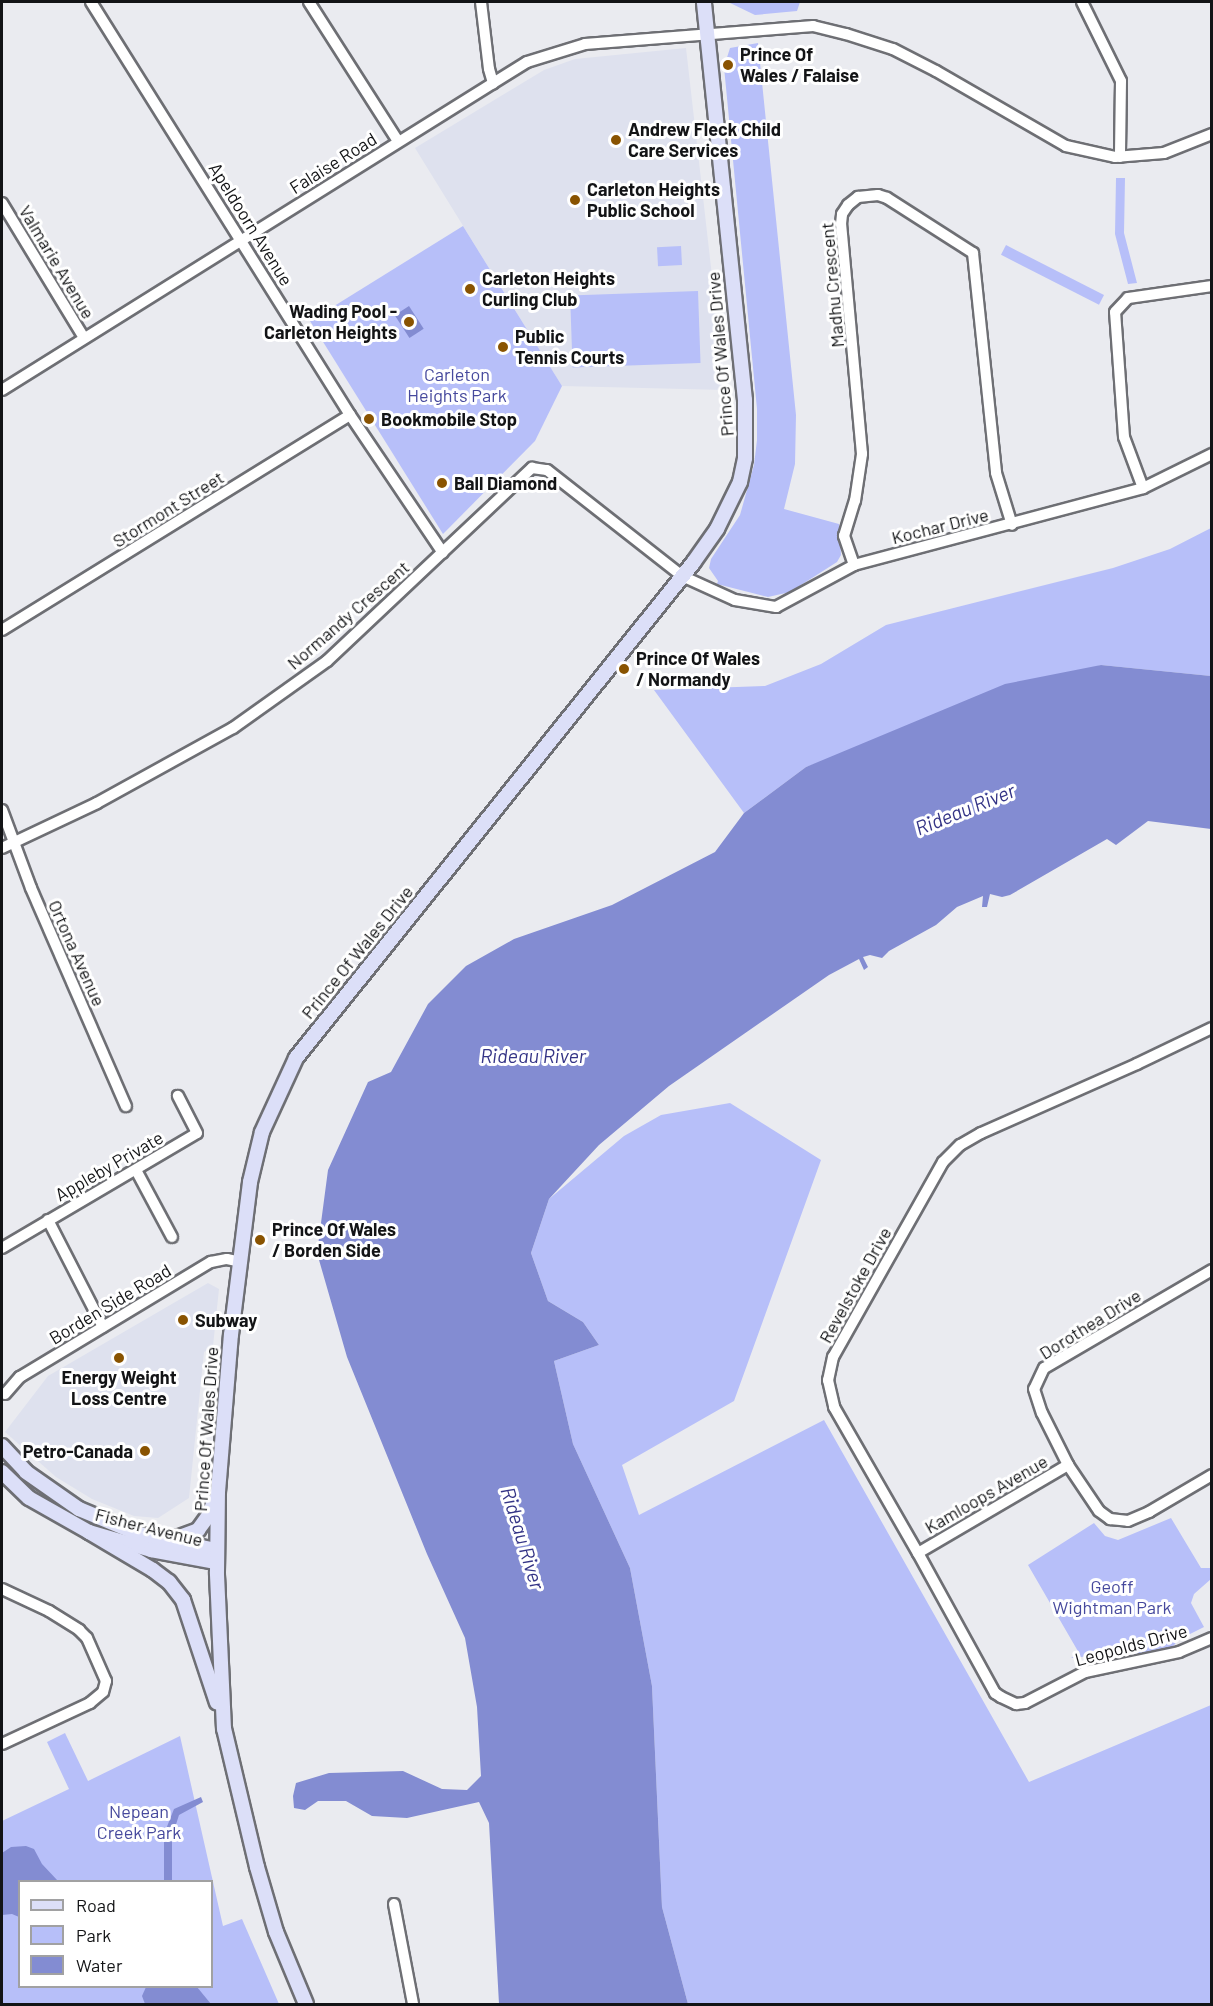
<!DOCTYPE html>
<html>
<head>
<meta charset="utf-8">
<style>
	body { margin:0 }
	#map { position:relative; width:1213px; height:2006px; overflow:hidden; background:#eaebf0; font-family:Barlow,sans-serif }
	div>[style] { position:absolute }
	[style*='--x'] { left:calc(var(--x)*1px); top:calc(var(--y)*1px); width:calc(var(--w)*1px); rotate:calc(var(--a)*1deg) }
	.built>* { inset:0; background:#dee1ee }
	.green>* { inset:0; background:#b7bff9; transform-origin:0 0 }
	.water>* { inset:0; background:#838cd2; transform-origin:0 0 }
	.roads { filter:drop-shadow(2px 0 #6e6f74) drop-shadow(-2px 0 #6e6f74) drop-shadow(0 2px #6e6f74) drop-shadow(0 -2px #6e6f74) }
	.minor>* { height:10px; margin:-5px; padding:0 5px; transform-origin:5px; border-radius:5px; background:#fff }
	.major>* { height:14px; margin:-7px; padding:0 7px; transform-origin:7px; border-radius:7px; background:#dcdff8 }
	.dots>* { width:16px; height:16px; translate:-50% -50%; box-sizing:border-box; border:3px solid #fff; border-radius:50% }
	span { translate:-50% -50%; white-space:nowrap; text-align:center; line-height:1.15; -webkit-text-stroke:6px #fff; paint-order:stroke }
	.poi-label { font-size:18px; color:#131416; font-weight:700 }
	.left { translate:0 -50%; text-align:left }
	.right { translate:-100% -50%; text-align:right }
	.street-label { font-size:18px; color:#131416 }
	.park-label { font-size:18px; color:#46499d }
	.water-label { font-size:20px; color:#343486; font-style:italic }
	.frame { position:absolute; inset:0; border:3px solid #131416; pointer-events:none }
	.legend { position:absolute; left:18px; top:1880px; width:195px; height:108px; box-sizing:border-box; background:#fff; border:2px solid #a1a1a2; margin:0; padding:8px 10px; list-style:none; font-size:18px; color:#131416 }
	.legend li { display:flex; align-items:center; gap:12px; height:30px }
	.legend b { width:30px; border:2px solid #a1a1a2 }
</style>
</head>
<body>
<div id="map">
	<div class="built">
		<i style="clip-path:polygon(686px 48px,725px 390px,562px 386px,415px 148px,544px 70px,575px 59px)"></i>
		<i style="clip-path:polygon(208px 1283px,219px 1289px,213px 1346px,204px 1352px,189px 1498px,158px 1518px,134px 1516px,92px 1499px,56px 1477px,5px 1432px,48px 1376px)"></i>
	</div>
	<div class="green">
		<i style="clip-path:polygon(728px 2px,800px 2px,797px 11px,755px 15px)"></i>
		<i style="clip-path:polygon(758px 43px,796px 415px,795px 464px,784px 509px,839px 524px,841px 555px,837px 562px,790px 592px,768px 597px,717px 584px,718px 581px,709px 568px,711px 559px,740px 515px,754px 465px,757px 440px,757px 409px,724px 67px,730px 48px)"></i>
		<i style="clip-path:polygon(1116px 178px,1125px 178px,1124px 233px,1137px 283px,1128px 284px,1115px 234px)"></i>
		<i style="clip-path:polygon(463px 226px,562px 386px,535px 441px,443px 534px,310px 321px)"></i>
		<i style="left:681px;top:246px;width:19px;height:24px;rotate:87deg"></i>
		<i style="left:698px;top:291px;width:72px;height:128px;rotate:88deg"></i>
		<i style="left:1104px;top:295px;width:11px;height:110px;rotate:117deg"></i>
		<i style="clip-path:polygon(1211px 528px,1211px 676px,1101px 665px,806px 767px,744px 813px,654px 690px,765px 686px,821px 664px,886px 625px,1113px 568px,1170px 549px)"></i>
		<i style="clip-path:polygon(730px 1103px,821px 1160px,734px 1401px,622px 1465px,639px 1515px,824px 1420px,1029px 1782px,1211px 1705px,1211px 2004px,688px 2004px,662px 1907px,652px 1686px,630px 1568px,573px 1444px,554px 1361px,599px 1345px,583px 1322px,548px 1301px,531px 1253px,549px 1199px,624px 1136px,661px 1115px)"></i>
		<i style="clip-path:polygon(1171px 1518px,1201px 1568px,1211px 1568px,1211px 1579px,1194px 1594px,1191px 1603px,1204px 1627px,1178px 1640px,1171px 1649px,1147px 1654px,1121px 1653px,1071px 1658px,1079px 1653px,1028px 1565px,1094px 1523px,1105px 1536px,1118px 1540px)"></i>
		<i style="clip-path:polygon(evenodd,65px 1733px,88px 1781px,180px 1736px,223px 1926px,242px 1919px,279px 2004px,2px 2004px,2px 1821px,69px 1789px,47px 1742px,65px 1733px,20px 1882px,212px 1882px,212px 1986px,20px 1986px,20px 1882px)"></i>
	</div>
	<div class="water">
		<i style="left:409px;top:306px;width:27px;height:17px;rotate:57deg"></i>
		<i style="clip-path:polygon(1101px 665px,1211px 676px,1211px 829px,1148px 821px,1116px 845px,1107px 839px,1010px 895px,1002px 897px,990px 894px,987px 907px,982px 907px,983px 896px,957px 907px,936px 925px,889px 951px,882px 958px,870px 955px,863px 957px,868px 967px,864px 970px,859px 959px,829px 975px,669px 1086px,599px 1145px,549px 1199px,531px 1253px,548px 1301px,583px 1322px,599px 1345px,554px 1361px,573px 1444px,630px 1568px,652px 1686px,662px 1907px,688px 2004px,499px 2004px,489px 1823px,479px 1802px,407px 1818px,372px 1816px,346px 1801px,318px 1801px,305px 1810px,294px 1808px,293px 1796px,296px 1783px,329px 1773px,403px 1771px,442px 1789px,467px 1790px,481px 1776px,477px 1707px,465px 1638px,427px 1554px,347px 1357px,317px 1253px,328px 1170px,368px 1082px,391px 1072px,428px 1004px,466px 966px,514px 939px,612px 905px,715px 852px,744px 813px,806px 767px,1005px 684px)"></i>
		<i style="clip-path:polygon(201px 1797px,203px 1802px,179px 1815px,172px 1837px,172px 1881px,164px 1881px,164px 1834px,174px 1809px)"></i>
		<i style="clip-path:polygon(26px 1846px,34px 1849px,42px 1864px,58px 1881px,20px 1882px,19px 1917px,12px 1914px,2px 1915px,2px 1853px,11px 1847px)"></i>
		<i style="clip-path:polygon(146px 1987px,197px 1987px,211px 2004px,145px 2004px,142px 1996px)"></i>
	</div>
	<div class="roads">
		<div class="minor">
			<i style="--x:91;--y:2;--w:487;--a:57.9"></i>
			<i style="--x:350;--y:415;--w:166;--a:56"></i>
			<i style="--x:309;--y:2;--w:165;--a:57.4"></i>
			<i style="--x:481;--y:2;--w:67;--a:83.2"></i>
			<i style="--x:489;--y:69;--w:15;--a:74"></i>
			<i style="--x:1082;--y:2;--w:88;--a:63.7"></i>
			<i style="--x:1121;--y:81;--w:76;--a:90.8"></i>
			<i style="--x:2;--y:203;--w:158;--a:58.7"></i>
			<i style="--x:2;--y:390;--w:619;--a:-32"></i>
			<i style="--x:527;--y:62;--w:61;--a:-17.2"></i>
			<i style="--x:585;--y:44;--w:229;--a:-4.5"></i>
			<i style="--x:813;--y:26;--w:34;--a:14"></i>
			<i style="--x:846;--y:34;--w:49;--a:17.7"></i>
			<i style="--x:893;--y:49;--w:48;--a:27.1"></i>
			<i style="--x:936;--y:71;--w:150;--a:30"></i>
			<i style="--x:1066;--y:146;--w:50;--a:12.7"></i>
			<i style="--x:1115;--y:157;--w:49;--a:-4.7"></i>
			<i style="--x:1164;--y:153;--w:52;--a:-21.6"></i>
			<i style="--x:1143;--y:488;--w:54;--a:-110.4"></i>
			<i style="--x:1124;--y:437;--w:125;--a:-94.1"></i>
			<i style="--x:1115;--y:312;--w:19;--a:-47"></i>
			<i style="--x:1128;--y:298;--w:85;--a:-8.1"></i>
			<i style="--x:854;--y:565;--w:31;--a:-109"></i>
			<i style="--x:844;--y:536;--w:37;--a:-73"></i>
			<i style="--x:855;--y:501;--w:48;--a:-81.5"></i>
			<i style="--x:862;--y:454;--w:231;--a:-95.2"></i>
			<i style="--x:841;--y:224;--w:10;--a:-84"></i>
			<i style="--x:842;--y:214;--w:11;--a:-56"></i>
			<i style="--x:848;--y:205;--w:13;--a:-39"></i>
			<i style="--x:858;--y:197;--w:20;--a:-6"></i>
			<i style="--x:878;--y:195;--w:9;--a:18"></i>
			<i style="--x:887;--y:198;--w:102;--a:32.6"></i>
			<i style="--x:973;--y:253;--w:221;--a:84"></i>
			<i style="--x:996;--y:473;--w:54;--a:72.9"></i>
			<i style="--x:2;--y:630;--w:409;--a:-31.7"></i>
			<i style="--x:2;--y:810;--w:83;--a:69.6"></i>
			<i style="--x:31;--y:888;--w:238;--a:66.5"></i>
			<i style="--x:2;--y:848;--w:105;--a:-25.3"></i>
			<i style="--x:97;--y:803;--w:155;--a:-28.9"></i>
			<i style="--x:233;--y:728;--w:115;--a:-35.5"></i>
			<i style="--x:327;--y:661;--w:282;--a:-43.3"></i>
			<i style="--x:532;--y:468;--w:15;--a:8"></i>
			<i style="--x:547;--y:470;--w:172;--a:38.1"></i>
			<i style="--x:682;--y:576;--w:58;--a:24.4"></i>
			<i style="--x:735;--y:600;--w:42;--a:9.7"></i>
			<i style="--x:776;--y:607;--w:89;--a:-28.3"></i>
			<i style="--x:854;--y:565;--w:299;--a:-14.9"></i>
			<i style="--x:1143;--y:488;--w:77;--a:-26.2"></i>
			<i style="--x:1212;--y:1028;--w:83;--a:154.4"></i>
			<i style="--x:1137;--y:1064;--w:171;--a:156.1"></i>
			<i style="--x:981;--y:1133;--w:24;--a:150"></i>
			<i style="--x:960;--y:1145;--w:24;--a:135"></i>
			<i style="--x:943;--y:1162;--w:224;--a:119.4"></i>
			<i style="--x:833;--y:1357;--w:24;--a:102"></i>
			<i style="--x:828;--y:1380;--w:28;--a:77"></i>
			<i style="--x:834;--y:1407;--w:168;--a:60.1"></i>
			<i style="--x:918;--y:1553;--w:160;--a:61.2"></i>
			<i style="--x:995;--y:1693;--w:7;--a:34"></i>
			<i style="--x:1001;--y:1697;--w:17;--a:25"></i>
			<i style="--x:1016;--y:1704;--w:9;--a:-6"></i>
			<i style="--x:1025;--y:1703;--w:68;--a:-27.3"></i>
			<i style="--x:1085;--y:1672;--w:96;--a:-12"></i>
			<i style="--x:1179;--y:1652;--w:36;--a:-23"></i>
			<i style="--x:136;--y:1170;--w:76;--a:61.8"></i>
			<i style="--x:48;--y:1220;--w:120;--a:62.8"></i>
			<i style="--x:2;--y:1248;--w:226;--a:-30.5"></i>
			<i style="--x:197;--y:1133;--w:42;--a:-117.2"></i>
			<i style="--x:1212;--y:1270;--w:194;--a:149.7"></i>
			<i style="--x:1044;--y:1368;--w:23;--a:115"></i>
			<i style="--x:1034;--y:1389;--w:25;--a:72"></i>
			<i style="--x:1042;--y:1413;--w:58;--a:63.4"></i>
			<i style="--x:1068;--y:1465;--w:55;--a:56"></i>
			<i style="--x:1099;--y:1511;--w:14;--a:36"></i>
			<i style="--x:1110;--y:1519;--w:18;--a:6"></i>
			<i style="--x:1128;--y:1521;--w:23;--a:-23"></i>
			<i style="--x:1149;--y:1512;--w:73;--a:-30.4"></i>
			<i style="--x:5;--y:1394;--w:23;--a:-49"></i>
			<i style="--x:20;--y:1377;--w:223;--a:-31.1"></i>
			<i style="--x:211;--y:1262;--w:16;--a:-11"></i>
			<i style="--x:227;--y:1259;--w:14;--a:12"></i>
			<i style="--x:918;--y:1553;--w:174;--a:-30.4"></i>
			<i style="--x:2;--y:1589;--w:52;--a:25.1"></i>
			<i style="--x:49;--y:1611;--w:36;--a:32"></i>
			<i style="--x:79;--y:1630;--w:11;--a:45"></i>
			<i style="--x:87;--y:1638;--w:47;--a:66.2"></i>
			<i style="--x:106;--y:1681;--w:11;--a:105"></i>
			<i style="--x:103;--y:1692;--w:17;--a:140"></i>
			<i style="--x:90;--y:1703;--w:97;--a:155"></i>
			<i style="--x:394;--y:1904;--w:102;--a:79.2"></i>
		</div>
		<div class="major">
			<i style="--x:2;--y:1446;--w:35;--a:47"></i>
			<i style="--x:26;--y:1472;--w:65;--a:34.9"></i>
			<i style="--x:79;--y:1509;--w:65;--a:22.6"></i>
			<i style="--x:139;--y:1534;--w:79;--a:11.7"></i>
			<i style="--x:2;--y:1472;--w:37;--a:44"></i>
			<i style="--x:29;--y:1498;--w:69;--a:29.5"></i>
			<i style="--x:89;--y:1532;--w:65;--a:16.2"></i>
			<i style="--x:151;--y:1550;--w:66;--a:10.5"></i>
			<i style="--x:89;--y:1532;--w:74;--a:30.7"></i>
			<i style="--x:153;--y:1570;--w:20;--a:37"></i>
			<i style="--x:169;--y:1582;--w:23;--a:52"></i>
			<i style="--x:183;--y:1600;--w:108;--a:71.7"></i>
			<i style="--x:171;--y:1540;--w:29;--a:-20"></i>
			<i style="--x:198;--y:1530;--w:19;--a:-54"></i>
			<i style="--x:209;--y:1515;--w:15;--a:-70"></i>
			<i style="--x:306;--y:2004;--w:78;--a:-112.6"></i>
			<i style="--x:276;--y:1932;--w:68;--a:-106.3"></i>
			<i style="--x:257;--y:1867;--w:142;--a:-103.4"></i>
			<i style="--x:224;--y:1729;--w:157;--a:-92.6"></i>
			<i style="--x:217;--y:1572;--w:80;--a:-89.3"></i>
			<i style="--x:218;--y:1492;--w:158;--a:-85.3"></i>
			<i style="--x:231;--y:1335;--w:154;--a:-82.9"></i>
			<i style="--x:250;--y:1182;--w:51;--a:-76.5"></i>
			<i style="--x:262;--y:1132;--w:81;--a:-65.3"></i>
			<i style="--x:296;--y:1058;--w:635;--a:-51.27"></i>
			<i style="--x:693;--y:563;--w:42;--a:-54.8"></i>
			<i style="--x:717;--y:529;--w:52;--a:-63.9"></i>
			<i style="--x:740;--y:482;--w:25;--a:-78"></i>
			<i style="--x:745;--y:458;--w:58;--a:-90"></i>
			<i style="--x:745;--y:400;--w:400;--a:-95.9"></i>
		</div>
	</div>
	<div class="dots">
		<i style="left:728px;top:65px;background:#895301"></i>
		<i style="left:616px;top:140px;background:#895301"></i>
		<i style="left:575px;top:200px;background:#895301"></i>
		<i style="left:470px;top:289px;background:#895301"></i>
		<i style="left:409px;top:322px;background:#895301"></i>
		<i style="left:503px;top:347px;background:#895301"></i>
		<i style="left:369px;top:419px;background:#895301"></i>
		<i style="left:442px;top:483px;background:#895301"></i>
		<i style="left:624px;top:669px;background:#895301"></i>
		<i style="left:260px;top:1240px;background:#895301"></i>
		<i style="left:183px;top:1320px;background:#895301"></i>
		<i style="left:119px;top:1358px;background:#895301"></i>
		<i style="left:145px;top:1451px;background:#895301"></i>
	</div>
	<div class="poi-label">
		<span class="left" style="left:740px;top:65px">Prince Of<br>Wales / Falaise</span>
		<span class="left" style="left:628px;top:140px">Andrew Fleck Child<br>Care Services</span>
		<span class="left" style="left:587px;top:200px">Carleton Heights<br>Public School</span>
		<span class="left" style="left:482px;top:289px">Carleton Heights<br>Curling Club</span>
		<span class="right" style="left:397px;top:322px">Wading Pool -<br>Carleton Heights</span>
		<span class="left" style="left:515px;top:347px">Public<br>Tennis Courts</span>
		<span class="left" style="left:381px;top:419px">Bookmobile Stop</span>
		<span class="left" style="left:454px;top:483px">Ball Diamond</span>
		<span class="left" style="left:636px;top:669px">Prince Of Wales<br>/ Normandy</span>
		<span class="left" style="left:272px;top:1240px">Prince Of Wales<br>/ Borden Side</span>
		<span class="left" style="left:195px;top:1320px">Subway</span>
		<span style="left:119px;top:1388px">Energy Weight<br>Loss Centre</span>
		<span class="right" style="left:133px;top:1451px">Petro-Canada</span>
	</div>
	<div class="street-label">
		<span style="left:333px;top:163px;rotate:-32deg">Falaise Road</span>
		<span style="left:251px;top:224px;rotate:58deg">Apeldoorn Avenue</span>
		<span style="left:57px;top:262px;rotate:59deg">Valmarie Avenue</span>
		<span style="left:832px;top:285px;rotate:-95deg">Madhu Crescent</span>
		<span style="left:720px;top:354px;rotate:-95deg">Prince Of Wales Drive</span>
		<span style="left:168px;top:509px;rotate:-32deg">Stormont Street</span>
		<span style="left:940px;top:526px;rotate:-14deg">Kochar Drive</span>
		<span style="left:348px;top:615px;rotate:-41deg">Normandy Crescent</span>
		<span style="left:357px;top:952px;rotate:-51deg">Prince Of Wales Drive</span>
		<span style="left:77px;top:953px;rotate:66deg">Ortona Avenue</span>
		<span style="left:109px;top:1166px;rotate:-30deg">Appleby Private</span>
		<span style="left:855px;top:1285px;rotate:-61deg">Revelstoke Drive</span>
		<span style="left:110px;top:1304px;rotate:-31deg">Borden Side Road</span>
		<span style="left:1090px;top:1324px;rotate:-32deg">Dorothea Drive</span>
		<span style="left:206px;top:1429px;rotate:-86deg">Prince Of Wales Drive</span>
		<span style="left:986px;top:1494px;rotate:-30deg">Kamloops Avenue</span>
		<span style="left:149px;top:1527px;rotate:14deg">Fisher Avenue</span>
		<span style="left:1131px;top:1645px;rotate:-15deg">Leopolds Drive</span>
	</div>
	<div class="park-label">
		<span style="left:457px;top:385px">Carleton<br>Heights Park</span>
		<span style="left:1112px;top:1597px">Geoff<br>Wightman Park</span>
		<span style="left:139px;top:1822px">Nepean<br>Creek Park</span>
	</div>
	<div class="water-label">
		<span style="left:965px;top:809px;rotate:-22deg">Rideau River</span>
		<span style="left:533px;top:1055px">Rideau River</span>
		<span style="left:523px;top:1538px;rotate:73deg">Rideau River</span>
	</div>
	<div class="frame"></div>
	<ul class="legend">
	<li><b style="height:8px;background:#dcdff8"></b>Road</li>
	<li><b style="height:16px;background:#b7bff9"></b>Park</li>
	<li><b style="height:16px;background:#838cd2"></b>Water</li>
	</ul>
</div>
</body>
</html>
